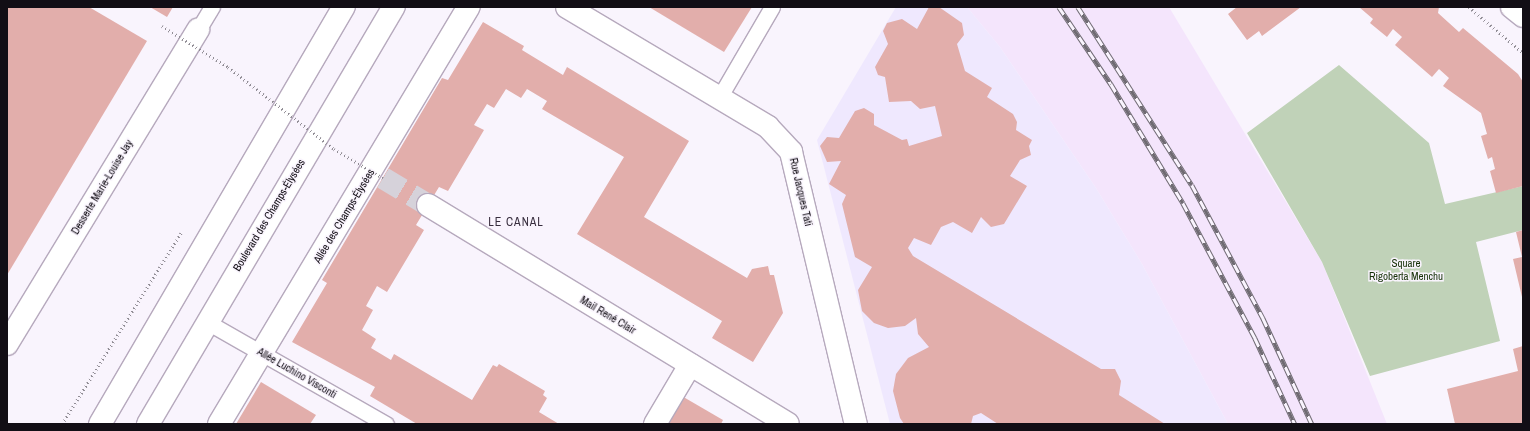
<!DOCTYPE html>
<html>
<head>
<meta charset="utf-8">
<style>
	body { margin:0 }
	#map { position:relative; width:1530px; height:431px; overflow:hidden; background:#f9f4fd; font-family:"Archivo Narrow",sans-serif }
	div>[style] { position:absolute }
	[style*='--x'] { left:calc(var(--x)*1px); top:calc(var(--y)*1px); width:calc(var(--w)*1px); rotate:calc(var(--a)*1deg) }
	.built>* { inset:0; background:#f4e5fc }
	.education>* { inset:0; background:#efe8fe }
	.green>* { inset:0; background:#c0d2b8 }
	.building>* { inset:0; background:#e2aeab }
	.street-tunnel>* { height:22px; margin-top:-11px; transform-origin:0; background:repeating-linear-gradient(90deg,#d6d2da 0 22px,transparent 0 33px) }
	.path>* { height:2.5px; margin-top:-1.25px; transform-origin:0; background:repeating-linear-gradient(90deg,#928e96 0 1px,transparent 0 4px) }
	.roads { filter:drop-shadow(1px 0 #b6a9bd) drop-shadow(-1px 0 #b6a9bd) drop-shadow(0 1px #b6a9bd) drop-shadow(0 -1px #b6a9bd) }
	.lane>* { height:15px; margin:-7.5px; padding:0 7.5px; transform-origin:7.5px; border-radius:7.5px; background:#fff }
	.street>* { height:22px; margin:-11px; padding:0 11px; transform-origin:11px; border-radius:11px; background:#fff }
	.secondary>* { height:22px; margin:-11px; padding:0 11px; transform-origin:11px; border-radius:11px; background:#fff }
	.rail>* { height:4.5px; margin-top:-2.25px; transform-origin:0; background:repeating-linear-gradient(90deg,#f9f4fd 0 9px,#6f6b72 0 18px); box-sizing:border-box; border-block:1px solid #6f6b72 }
	.path-bridge>* { height:2.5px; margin-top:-1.25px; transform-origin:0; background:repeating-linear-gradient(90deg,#928e96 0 1px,transparent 0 4px) }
	span { translate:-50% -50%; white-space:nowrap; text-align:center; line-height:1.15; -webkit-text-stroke:3px #f9f4fd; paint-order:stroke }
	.street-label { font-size:11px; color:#120e15 }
	.park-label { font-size:11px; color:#173209 }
	.neighbourhood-label { font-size:12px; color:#372d3d; letter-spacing:1px }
	.frame { position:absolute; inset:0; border:8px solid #120e15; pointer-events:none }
</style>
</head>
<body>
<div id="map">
	<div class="built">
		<i style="clip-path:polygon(967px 7px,1169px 7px,1322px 262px,1387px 424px,1228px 424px,1142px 264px,1096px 188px,1000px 47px)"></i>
	</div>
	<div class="education">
		<i style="clip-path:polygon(896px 7px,967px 7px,1000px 47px,1096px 188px,1142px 264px,1228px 424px,890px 424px,817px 140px)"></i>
	</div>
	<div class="green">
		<i style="clip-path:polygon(1339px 65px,1429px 143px,1445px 204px,1523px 186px,1523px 230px,1476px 242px,1500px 341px,1370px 376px,1322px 262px,1247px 133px)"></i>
	</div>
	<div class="building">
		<i style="clip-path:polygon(7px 7px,89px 7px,147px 41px,7px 275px)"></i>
		<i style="clip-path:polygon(150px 7px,173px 7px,167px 17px)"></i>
		<i style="clip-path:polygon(649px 7px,752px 7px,724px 52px)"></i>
		<i style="clip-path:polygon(929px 7px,939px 7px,962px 23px,964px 35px,957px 44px,965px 71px,992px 88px,987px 97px,1013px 114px,1017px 122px,1016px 130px,1032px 140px,1029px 146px,1031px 155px,1020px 160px,1010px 176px,1027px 186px,1004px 224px,991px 227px,981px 217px,972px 233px,953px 222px,941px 227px,931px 245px,914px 238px,908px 248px,913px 256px,1101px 369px,1115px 369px,1121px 381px,1119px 395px,1165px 424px,998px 424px,981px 413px,973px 416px,971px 424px,904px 424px,900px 418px,893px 391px,896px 374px,908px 358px,929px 347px,918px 334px,916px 318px,905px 326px,888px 328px,874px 323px,862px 311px,858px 290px,872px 267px,855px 257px,842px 204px,846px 195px,829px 184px,841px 161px,827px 162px,820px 146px,827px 137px,839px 138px,855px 111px,864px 108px,874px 114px,874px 125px,902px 140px,907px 139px,909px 146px,942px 136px,935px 106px,920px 109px,911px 101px,889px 102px,885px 77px,878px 75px,875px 67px,888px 44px,883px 31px,887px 23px,902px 19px,917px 29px)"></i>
		<i style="clip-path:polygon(1237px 7px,1301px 7px,1262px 36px,1259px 31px,1247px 40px,1228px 14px)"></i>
		<i style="clip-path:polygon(1359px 7px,1439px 7px,1438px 13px,1459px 32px,1463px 28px,1518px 74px,1523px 82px,1523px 186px,1496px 193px,1490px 171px,1495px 169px,1492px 157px,1488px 159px,1481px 136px,1487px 134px,1481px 113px,1443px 86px,1449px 78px,1439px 69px,1432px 77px,1395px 45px,1402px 37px,1393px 29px,1387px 37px,1370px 23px,1373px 19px)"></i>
		<i style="clip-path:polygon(483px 22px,524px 46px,522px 50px,563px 75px,567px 67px,689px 141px,644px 217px,747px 278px,752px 269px,768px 266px,770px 275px,774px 275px,783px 313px,753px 362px,712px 338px,722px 321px,577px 234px,624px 157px,542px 109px,547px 101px,527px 89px,521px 98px,506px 89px,494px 108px,487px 104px,474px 125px,484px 130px,448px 191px,439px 187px,416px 225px,424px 230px,387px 292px,377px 286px,366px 306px,373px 310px,362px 330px,376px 339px,371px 348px,391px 360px,394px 354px,472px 400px,493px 365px,497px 367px,499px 364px,545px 391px,543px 395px,547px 398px,539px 412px,559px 424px,417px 424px,370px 396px,375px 387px,292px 342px,327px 283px,322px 280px,442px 78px,448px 80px)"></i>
		<i style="clip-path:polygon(1523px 230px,1523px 297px,1522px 297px,1513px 259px,1522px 257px,1516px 232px)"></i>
		<i style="clip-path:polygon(1523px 346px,1523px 424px,1455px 424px,1447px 389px,1518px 371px,1513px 349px)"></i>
		<i style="clip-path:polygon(261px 382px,316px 415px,310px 424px,236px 424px)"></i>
		<i style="clip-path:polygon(680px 395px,723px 420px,721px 424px,663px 424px)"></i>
	</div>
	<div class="street-tunnel">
		<i style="--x:383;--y:178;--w:52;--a:31"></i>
	</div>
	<div class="path">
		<i style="--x:1469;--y:7;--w:71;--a:40.4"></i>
		<i style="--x:62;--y:424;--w:225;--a:-58.1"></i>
	</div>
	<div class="roads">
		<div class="lane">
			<i style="--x:198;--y:30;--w:27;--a:-59"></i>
			<i style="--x:719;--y:98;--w:105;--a:-59.8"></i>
			<i style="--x:207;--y:322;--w:206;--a:29.7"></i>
		</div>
		<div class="street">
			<i style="--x:567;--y:7;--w:234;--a:30.8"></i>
			<i style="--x:768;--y:127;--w:34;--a:47"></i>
			<i style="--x:791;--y:152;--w:280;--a:76.6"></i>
			<i style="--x:1512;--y:7;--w:14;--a:39"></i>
			<i style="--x:428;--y:205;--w:421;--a:31.3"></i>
			<i style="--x:7;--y:344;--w:368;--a:-58.7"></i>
			<i style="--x:219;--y:424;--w:486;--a:-59.1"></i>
			<i style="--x:655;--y:424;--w:69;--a:-59.3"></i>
		</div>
		<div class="secondary">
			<i style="--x:100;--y:424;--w:483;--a:-59.7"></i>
			<i style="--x:148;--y:424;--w:484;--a:-59.5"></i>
		</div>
	</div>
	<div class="rail">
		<i style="--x:1059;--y:7;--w:93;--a:56"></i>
		<i style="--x:1111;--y:84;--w:139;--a:58.8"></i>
		<i style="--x:1183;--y:203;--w:153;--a:61.9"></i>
		<i style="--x:1255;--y:338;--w:95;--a:65.1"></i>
		<i style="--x:1078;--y:7;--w:211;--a:57.4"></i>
		<i style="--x:1192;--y:185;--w:151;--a:61.9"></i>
		<i style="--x:1263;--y:318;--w:117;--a:65.2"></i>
	</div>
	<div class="path-bridge">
		<i style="--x:162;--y:26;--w:78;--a:31.8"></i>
		<i style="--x:228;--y:67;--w:134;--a:37.7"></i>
		<i style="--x:334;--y:149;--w:57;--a:30.6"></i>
	</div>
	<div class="street-label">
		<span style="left:102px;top:187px;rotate:-59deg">Desserte Marie-Louise Jay</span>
		<span style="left:801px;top:192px;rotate:77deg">Rue Jacques Tati</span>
		<span style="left:269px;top:215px;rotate:-59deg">Boulevard des Champs-Élysées</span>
		<span style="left:344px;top:216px;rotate:-59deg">Allée des Champs-Élysées</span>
		<span style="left:608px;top:315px;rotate:31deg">Mail René Clair</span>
		<span style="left:297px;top:373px;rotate:30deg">Allée Luchino Visconti</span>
	</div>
	<div class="park-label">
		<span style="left:1406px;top:270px">Square<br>Rigoberta Menchu</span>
	</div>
	<div class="neighbourhood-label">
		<span style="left:516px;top:223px">LE CANAL</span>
	</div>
	<div class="frame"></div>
</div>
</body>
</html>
